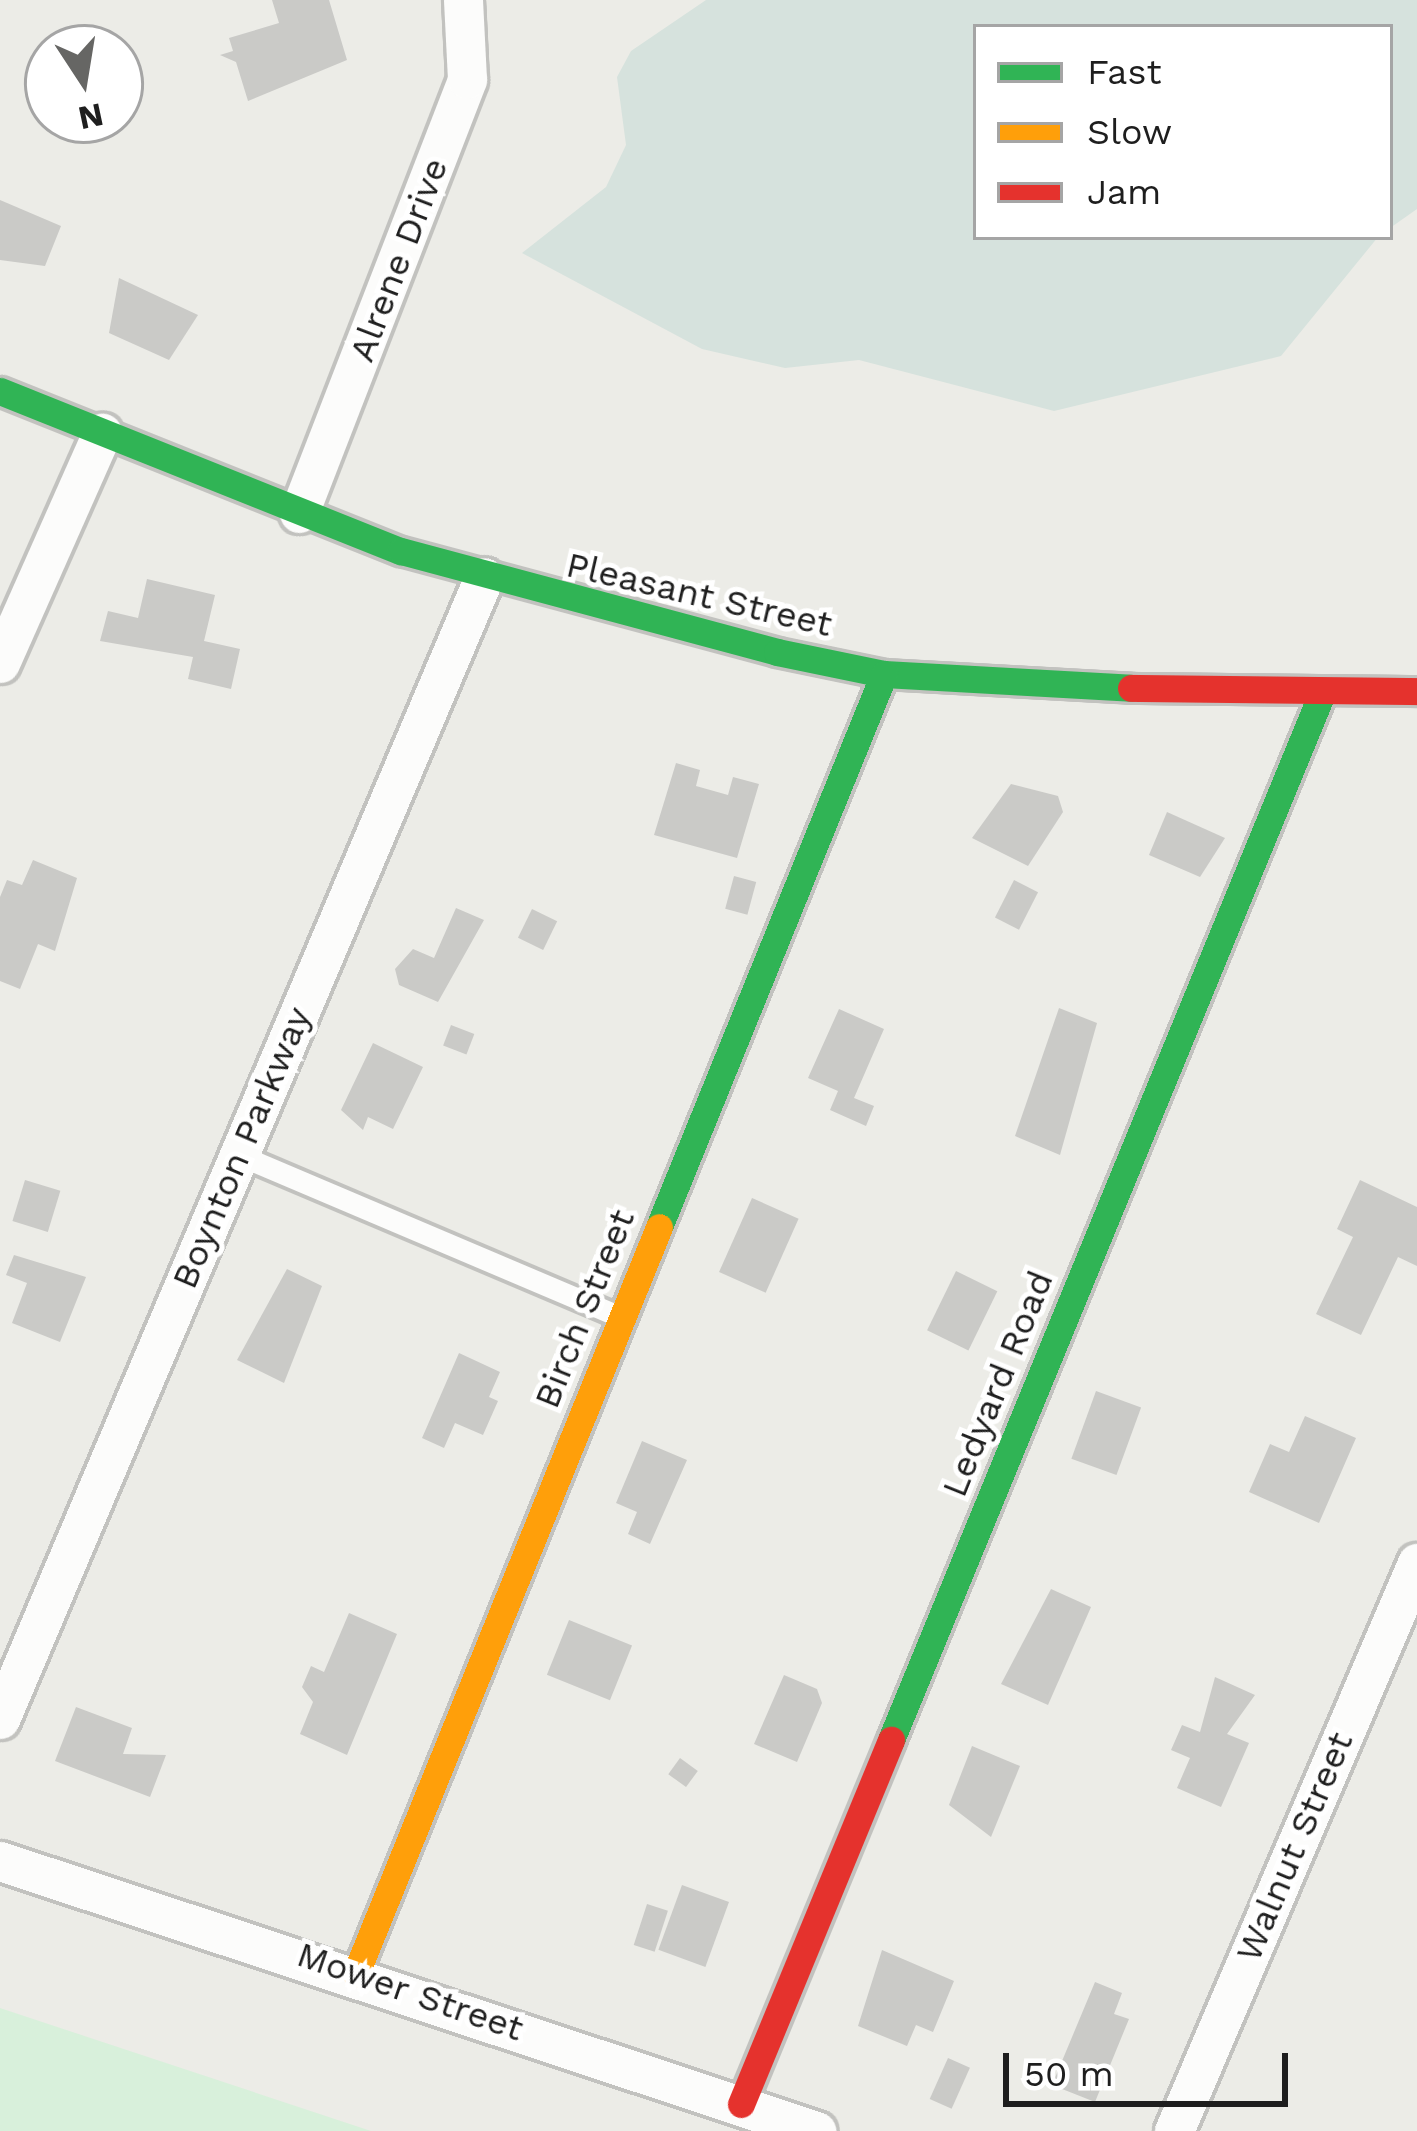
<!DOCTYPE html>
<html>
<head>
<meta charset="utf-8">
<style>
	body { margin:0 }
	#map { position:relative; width:1417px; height:2131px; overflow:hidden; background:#ecece7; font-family:"Work Sans",sans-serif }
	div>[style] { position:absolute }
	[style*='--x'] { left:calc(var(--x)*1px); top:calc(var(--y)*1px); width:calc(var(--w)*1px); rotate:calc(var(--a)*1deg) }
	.wetland>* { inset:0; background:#d6e2dd }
	.park>* { inset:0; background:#d8f0db }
	.building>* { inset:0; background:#cacac7; transform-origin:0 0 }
	.roads { filter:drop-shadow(3px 0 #c2c2bf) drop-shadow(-3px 0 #c2c2bf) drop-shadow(0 3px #c2c2bf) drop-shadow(0 -3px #c2c2bf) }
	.lane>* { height:21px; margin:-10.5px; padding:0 10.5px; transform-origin:10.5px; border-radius:10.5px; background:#fcfcfb }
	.street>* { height:39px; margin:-19.5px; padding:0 19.5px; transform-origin:19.5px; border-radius:19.5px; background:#fcfcfb }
	.fast>* { height:27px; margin:-13.5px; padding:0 13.5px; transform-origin:13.5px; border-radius:13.5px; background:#30b455 }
	.slow>* { height:27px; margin:-13.5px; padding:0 13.5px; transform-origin:13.5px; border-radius:13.5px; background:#ff9f0a }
	.jam>* { height:27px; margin:-13.5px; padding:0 13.5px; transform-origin:13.5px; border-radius:13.5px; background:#e5322d }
	span { translate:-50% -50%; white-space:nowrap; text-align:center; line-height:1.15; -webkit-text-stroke:10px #fff; paint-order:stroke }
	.street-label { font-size:36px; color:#1e1e1e }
	.legend { position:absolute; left:973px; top:24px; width:420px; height:216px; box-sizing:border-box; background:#fff; border:3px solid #a5a5a5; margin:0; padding:15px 21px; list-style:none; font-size:36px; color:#1e1e1e }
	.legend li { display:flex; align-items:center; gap:24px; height:60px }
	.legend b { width:60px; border:3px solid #a5a5a5 }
	.north { position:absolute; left:24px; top:24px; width:120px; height:120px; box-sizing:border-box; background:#fff; border:3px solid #a5a5a5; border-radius:50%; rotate:168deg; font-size:33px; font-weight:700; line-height:48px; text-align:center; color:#1e1e1e }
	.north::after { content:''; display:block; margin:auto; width:42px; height:54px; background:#666664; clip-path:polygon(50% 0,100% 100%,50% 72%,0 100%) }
	.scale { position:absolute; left:1003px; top:2053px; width:285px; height:54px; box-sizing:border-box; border:6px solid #1e1e1e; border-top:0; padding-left:15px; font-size:36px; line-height:42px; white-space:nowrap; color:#1e1e1e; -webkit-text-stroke:9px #fff; paint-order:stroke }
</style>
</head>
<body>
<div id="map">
	<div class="wetland">
		<i style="clip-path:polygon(706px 0,1417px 0,1417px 209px,1390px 228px,1390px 27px,976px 27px,976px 237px,1378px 237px,1281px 356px,1054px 411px,859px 360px,785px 368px,702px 349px,522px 253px,606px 187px,626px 145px,617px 77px,631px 51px)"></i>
	</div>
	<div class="park">
		<i style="clip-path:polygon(0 2008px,371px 2131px,0 2131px)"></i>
	</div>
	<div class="building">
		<i style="clip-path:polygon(272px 0,329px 0,347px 60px,248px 101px,236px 62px,220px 55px,233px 51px,229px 38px,279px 23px)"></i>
		<i style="clip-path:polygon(0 200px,61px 226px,45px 266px,0 260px)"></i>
		<i style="clip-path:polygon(119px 278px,198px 315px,169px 360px,109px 333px)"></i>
		<i style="clip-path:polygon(147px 579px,215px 595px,204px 641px,240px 649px,231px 689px,188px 679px,193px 657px,100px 641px,108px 611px,138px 618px)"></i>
		<i style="clip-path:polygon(676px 763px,700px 770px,696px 786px,728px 795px,733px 777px,759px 784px,737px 858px,654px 835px)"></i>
		<i style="clip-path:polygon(1011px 784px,1058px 796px,1063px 812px,1028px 866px,972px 838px)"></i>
		<i style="clip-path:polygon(1167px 812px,1225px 838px,1200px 877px,1149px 855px)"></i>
		<i style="clip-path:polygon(33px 860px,77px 878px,55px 951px,38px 944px,20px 989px,0 981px,0 897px,7px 880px,22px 885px)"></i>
		<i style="left:734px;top:876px;width:23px;height:34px;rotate:15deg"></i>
		<i style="left:1014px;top:880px;width:27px;height:42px;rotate:27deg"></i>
		<i style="clip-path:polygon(456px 908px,484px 920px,438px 1002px,399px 985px,395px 969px,413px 949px,434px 958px)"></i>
		<i style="left:532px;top:909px;width:28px;height:32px;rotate:26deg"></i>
		<i style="clip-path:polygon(1059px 1008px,1097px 1023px,1060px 1155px,1015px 1136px)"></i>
		<i style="clip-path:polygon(839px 1009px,884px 1029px,854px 1098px,874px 1106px,866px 1126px,830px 1110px,838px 1091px,808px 1078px)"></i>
		<i style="left:451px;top:1025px;width:25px;height:22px;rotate:21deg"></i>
		<i style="clip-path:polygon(373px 1043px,423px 1067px,393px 1129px,368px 1117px,363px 1130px,341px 1110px)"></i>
		<i style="left:25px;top:1180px;width:37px;height:43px;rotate:17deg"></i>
		<i style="clip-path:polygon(1360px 1180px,1417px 1207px,1417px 1266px,1398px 1257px,1361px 1335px,1316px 1314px,1353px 1237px,1337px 1229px)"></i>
		<i style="left:752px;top:1198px;width:51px;height:81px;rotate:24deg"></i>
		<i style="clip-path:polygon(14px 1255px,86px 1277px,60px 1342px,12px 1323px,27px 1283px,6px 1275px)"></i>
		<i style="clip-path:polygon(287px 1269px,322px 1286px,284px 1383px,237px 1360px)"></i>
		<i style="left:956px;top:1271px;width:46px;height:66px;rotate:26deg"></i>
		<i style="clip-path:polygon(459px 1353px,500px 1372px,489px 1397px,498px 1401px,483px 1435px,455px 1423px,444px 1448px,422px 1438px)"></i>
		<i style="left:1096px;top:1391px;width:48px;height:72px;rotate:20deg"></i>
		<i style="clip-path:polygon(1305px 1416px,1356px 1438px,1319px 1523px,1249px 1492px,1270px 1444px,1289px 1452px)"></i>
		<i style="clip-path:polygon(642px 1441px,687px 1460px,650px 1544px,628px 1534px,637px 1512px,616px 1503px)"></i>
		<i style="clip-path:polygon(1051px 1589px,1091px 1607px,1048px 1705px,1001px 1684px)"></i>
		<i style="clip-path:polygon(349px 1613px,397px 1634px,347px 1755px,300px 1734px,313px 1702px,302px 1687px,311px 1666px,324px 1672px)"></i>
		<i style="left:569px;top:1620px;width:68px;height:59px;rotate:22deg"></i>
		<i style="clip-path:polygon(784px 1675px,817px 1689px,822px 1703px,797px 1762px,754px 1744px)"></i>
		<i style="clip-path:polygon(1215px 1677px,1255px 1695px,1227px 1734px,1249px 1743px,1221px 1807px,1177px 1788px,1190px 1758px,1171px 1750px,1182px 1725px,1200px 1732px)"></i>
		<i style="clip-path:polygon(76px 1707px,132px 1728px,123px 1754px,166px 1755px,150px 1797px,55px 1761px)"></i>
		<i style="clip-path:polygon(972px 1746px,1020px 1766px,991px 1837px,949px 1805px)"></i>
		<i style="left:680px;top:1758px;width:22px;height:20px;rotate:36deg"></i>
		<i style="left:682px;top:1885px;width:50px;height:69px;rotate:20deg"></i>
		<i style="left:647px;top:1904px;width:22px;height:43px;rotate:18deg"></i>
		<i style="clip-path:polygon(882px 1950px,954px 1981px,933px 2032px,916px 2025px,907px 2046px,858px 2026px)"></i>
		<i style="clip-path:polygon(1095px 1982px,1122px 1993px,1114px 2014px,1129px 2019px,1095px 2102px,1052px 2085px)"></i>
		<i style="left:948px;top:2058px;width:24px;height:45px;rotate:24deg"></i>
	</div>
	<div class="roads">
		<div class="lane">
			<i style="--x:239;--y:1155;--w:414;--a:23"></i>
		</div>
		<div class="street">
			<i style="--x:299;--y:513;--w:465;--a:-68.8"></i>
			<i style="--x:467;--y:79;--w:79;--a:-92.9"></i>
			<i style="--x:0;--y:663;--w:252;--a:-66.1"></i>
			<i style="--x:0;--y:1719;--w:1240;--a:-67.03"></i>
			<i style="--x:0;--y:1861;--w:860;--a:18.31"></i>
			<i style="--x:1174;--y:2131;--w:618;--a:-66.84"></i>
		</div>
		<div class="fast">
			<i style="--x:0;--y:391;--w:432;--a:21.8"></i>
			<i style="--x:401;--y:551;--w:389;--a:15"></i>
			<i style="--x:777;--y:652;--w:109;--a:11.6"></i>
			<i style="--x:884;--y:674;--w:247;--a:3.2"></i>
			<i style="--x:659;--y:1227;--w:597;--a:-67.86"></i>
			<i style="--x:891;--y:1740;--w:1134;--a:-67.62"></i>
		</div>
		<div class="slow">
			<i style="--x:356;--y:1973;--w:805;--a:-67.89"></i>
		</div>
		<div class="jam">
			<i style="--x:1131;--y:688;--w:286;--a:0.6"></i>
			<i style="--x:741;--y:2104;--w:394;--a:-67.6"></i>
		</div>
	</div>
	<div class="street-label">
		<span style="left:399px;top:260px;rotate:-69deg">Alrene Drive</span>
		<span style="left:699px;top:595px;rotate:13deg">Pleasant Street</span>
		<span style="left:242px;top:1148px;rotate:-67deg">Boynton Parkway</span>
		<span style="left:585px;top:1309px;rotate:-68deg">Birch Street</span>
		<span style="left:998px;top:1384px;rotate:-68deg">Ledyard Road</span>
		<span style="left:1295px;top:1847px;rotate:-67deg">Walnut Street</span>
		<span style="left:410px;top:1992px;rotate:19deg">Mower Street</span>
	</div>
	<ul class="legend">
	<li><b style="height:15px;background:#30b455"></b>Fast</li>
	<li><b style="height:15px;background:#ff9f0a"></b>Slow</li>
	<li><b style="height:15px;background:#e5322d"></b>Jam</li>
	</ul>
	<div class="north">N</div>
	<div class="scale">50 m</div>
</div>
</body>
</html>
